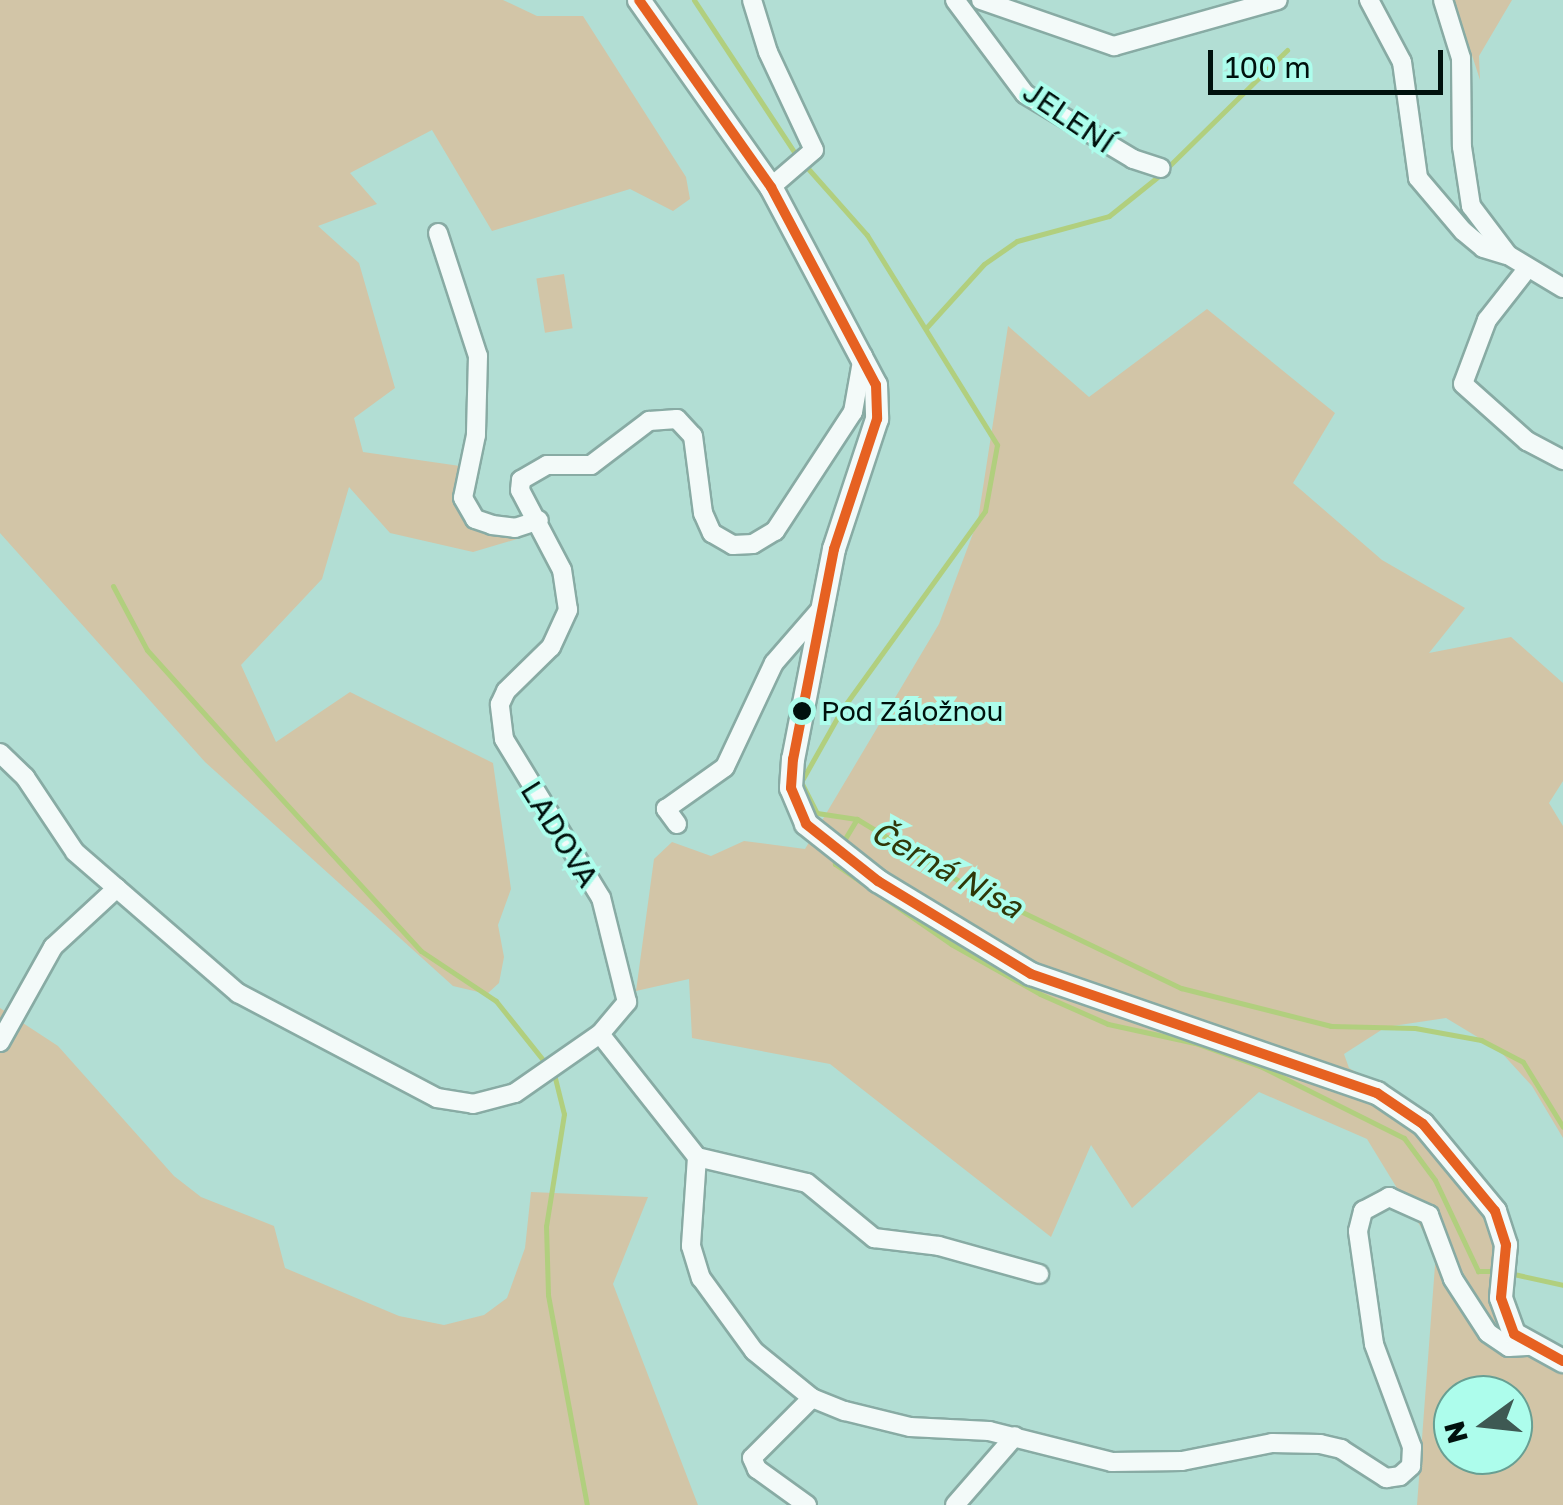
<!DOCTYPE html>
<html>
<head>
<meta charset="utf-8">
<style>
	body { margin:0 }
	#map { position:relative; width:1563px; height:1505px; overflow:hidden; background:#b2ded4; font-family:"Golos Text",sans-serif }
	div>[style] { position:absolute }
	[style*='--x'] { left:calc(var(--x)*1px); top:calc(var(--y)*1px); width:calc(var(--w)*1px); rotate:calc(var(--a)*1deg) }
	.green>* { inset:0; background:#d2c5a7; transform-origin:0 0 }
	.stream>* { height:5px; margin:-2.5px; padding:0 2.5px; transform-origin:2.5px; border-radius:2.5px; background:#b1cf7e }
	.roads { filter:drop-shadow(2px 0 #88aba4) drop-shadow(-2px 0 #88aba4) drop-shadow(0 2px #88aba4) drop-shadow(0 -2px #88aba4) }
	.minor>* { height:18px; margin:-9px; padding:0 9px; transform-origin:9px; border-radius:9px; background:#f3faf9 }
	.tertiary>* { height:22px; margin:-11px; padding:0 11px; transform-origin:11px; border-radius:11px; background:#f3faf9 }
	.bus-1>* { height:10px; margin:-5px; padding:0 5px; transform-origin:5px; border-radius:5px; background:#e66121 }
	.dots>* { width:28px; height:28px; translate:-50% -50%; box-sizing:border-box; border:5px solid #adfdec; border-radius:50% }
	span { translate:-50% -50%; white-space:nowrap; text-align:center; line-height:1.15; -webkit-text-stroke:8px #adfdec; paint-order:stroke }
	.bus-label { font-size:28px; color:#00110d }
	.left { translate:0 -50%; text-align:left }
	.street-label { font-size:30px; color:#00110d }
	.water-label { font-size:32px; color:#2f3708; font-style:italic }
	.north { position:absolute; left:1433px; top:1375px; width:100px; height:100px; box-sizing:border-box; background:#adfdec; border:2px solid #689f93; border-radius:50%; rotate:255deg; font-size:28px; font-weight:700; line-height:40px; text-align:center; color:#00110d }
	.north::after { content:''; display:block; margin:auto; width:35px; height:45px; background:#3e5953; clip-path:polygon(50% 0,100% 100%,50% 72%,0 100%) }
	.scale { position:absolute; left:1208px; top:50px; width:235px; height:45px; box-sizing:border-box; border:5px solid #00110d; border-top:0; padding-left:12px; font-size:30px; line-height:35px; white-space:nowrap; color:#00110d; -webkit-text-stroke:8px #adfdec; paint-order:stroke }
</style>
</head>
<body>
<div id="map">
	<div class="green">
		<i style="clip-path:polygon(0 0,503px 0,537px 16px,583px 16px,686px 177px,690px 199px,673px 211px,630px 189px,492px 231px,432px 130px,350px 173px,377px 204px,318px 226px,359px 263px,395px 388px,354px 418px,363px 452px,460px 466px,457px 497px,464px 518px,527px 536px,473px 552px,390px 533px,349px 487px,322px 579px,241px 665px,276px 742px,350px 692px,493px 763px,511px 889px,498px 925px,504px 957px,499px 983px,487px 994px,453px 986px,205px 762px,0 533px)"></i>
		<i style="clip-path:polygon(1454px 0,1512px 0,1479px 56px,1480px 80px)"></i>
		<i style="left:564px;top:274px;width:55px;height:28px;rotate:81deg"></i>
		<i style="clip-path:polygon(evenodd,1207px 309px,1335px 413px,1293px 483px,1382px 560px,1465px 608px,1429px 653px,1511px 637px,1563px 683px,1563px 781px,1549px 803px,1563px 826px,1563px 1138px,1532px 1086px,1499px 1050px,1446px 1018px,1386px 1027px,1344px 1054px,1349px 1068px,1407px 1102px,1476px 1168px,1501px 1206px,1497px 1287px,1513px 1320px,1563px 1354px,1563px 1505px,1417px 1505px,1436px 1252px,1367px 1139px,1259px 1092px,1132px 1208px,1091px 1145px,1051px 1237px,830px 1064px,692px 1038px,689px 979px,636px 991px,654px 859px,672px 842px,711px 856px,744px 841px,805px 849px,939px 624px,978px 520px,1008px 326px,1089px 397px,1207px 309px,1453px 1395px,1513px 1395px,1513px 1455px,1453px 1455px,1453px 1395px)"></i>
		<i style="clip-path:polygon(0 1008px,58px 1046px,174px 1176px,201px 1197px,274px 1226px,285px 1268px,399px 1316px,444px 1325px,484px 1315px,507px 1298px,525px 1248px,531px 1192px,648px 1197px,613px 1284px,698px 1505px,0 1505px)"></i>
	</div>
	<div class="stream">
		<i style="--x:694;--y:0;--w:187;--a:56.6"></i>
		<i style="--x:804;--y:164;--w:95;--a:48.4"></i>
		<i style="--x:867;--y:235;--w:247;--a:58.2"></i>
		<i style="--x:997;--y:445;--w:67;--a:100.3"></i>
		<i style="--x:985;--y:511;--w:246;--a:125.8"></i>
		<i style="--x:841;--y:711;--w:81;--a:119.4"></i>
		<i style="--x:801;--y:782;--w:35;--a:63"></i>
		<i style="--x:817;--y:813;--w:40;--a:8.5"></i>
		<i style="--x:857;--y:819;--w:125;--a:31.3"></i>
		<i style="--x:964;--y:884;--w:241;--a:25.6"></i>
		<i style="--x:1181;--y:988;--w:155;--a:14.2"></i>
		<i style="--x:1331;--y:1026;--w:84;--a:1.4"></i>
		<i style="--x:1415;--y:1028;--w:67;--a:10.3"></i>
		<i style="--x:1481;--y:1040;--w:47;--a:27.6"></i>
		<i style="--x:1523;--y:1062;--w:76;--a:58.4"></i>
		<i style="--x:1168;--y:167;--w:167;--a:-44.5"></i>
		<i style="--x:926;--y:328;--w:86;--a:-47.8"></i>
		<i style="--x:984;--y:264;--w:40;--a:-34.9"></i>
		<i style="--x:1017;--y:241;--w:95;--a:-15.2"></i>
		<i style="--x:1109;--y:216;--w:65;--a:-38.8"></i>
		<i style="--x:113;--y:586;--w:72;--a:62"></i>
		<i style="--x:147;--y:650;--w:148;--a:48"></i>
		<i style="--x:246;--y:760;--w:259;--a:47.5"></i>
		<i style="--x:421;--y:951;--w:90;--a:33.7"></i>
		<i style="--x:496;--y:1001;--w:82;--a:51.4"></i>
		<i style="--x:843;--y:842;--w:27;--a:-59"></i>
		<i style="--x:834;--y:855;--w:9;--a:84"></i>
		<i style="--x:835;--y:864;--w:141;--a:34.6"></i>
		<i style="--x:951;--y:944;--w:102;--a:29.3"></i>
		<i style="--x:1040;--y:994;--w:74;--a:23.8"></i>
		<i style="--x:1108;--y:1024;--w:89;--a:12.3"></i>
		<i style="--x:1195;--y:1043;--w:69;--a:19.5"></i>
		<i style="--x:1260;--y:1066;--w:161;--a:26.6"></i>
		<i style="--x:1404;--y:1138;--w:52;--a:53.6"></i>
		<i style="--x:1435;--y:1180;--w:101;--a:64.7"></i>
		<i style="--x:1478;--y:1271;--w:20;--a:0"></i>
		<i style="--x:554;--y:1074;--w:41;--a:76"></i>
		<i style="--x:564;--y:1114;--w:113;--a:99.1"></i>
		<i style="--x:546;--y:1226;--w:69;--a:88.3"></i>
		<i style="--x:548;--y:1295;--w:214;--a:79.5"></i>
		<i style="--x:1509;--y:1273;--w:55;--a:12.5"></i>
	</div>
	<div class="roads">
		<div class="minor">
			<i style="--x:752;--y:0;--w:54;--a:72.9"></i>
			<i style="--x:768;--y:52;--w:108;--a:64.9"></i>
			<i style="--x:814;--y:150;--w:57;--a:139.3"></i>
			<i style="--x:955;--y:0;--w:117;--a:53.3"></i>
			<i style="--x:1025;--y:94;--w:126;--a:31"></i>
			<i style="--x:1133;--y:159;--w:29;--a:18"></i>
			<i style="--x:981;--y:0;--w:141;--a:19.1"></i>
			<i style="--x:1114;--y:46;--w:170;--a:-15.7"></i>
			<i style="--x:1369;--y:0;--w:70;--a:62"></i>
			<i style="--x:1402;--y:62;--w:117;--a:82.1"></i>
			<i style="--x:1418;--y:178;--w:70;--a:49.7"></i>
			<i style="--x:1463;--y:231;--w:26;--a:40"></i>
			<i style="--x:1483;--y:248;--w:24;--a:17"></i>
			<i style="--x:1443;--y:0;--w:61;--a:72.8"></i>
			<i style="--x:1461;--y:58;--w:89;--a:89.4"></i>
			<i style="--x:1462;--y:147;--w:60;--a:81.3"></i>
			<i style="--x:1471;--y:206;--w:61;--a:52.9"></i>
			<i style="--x:1508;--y:255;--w:64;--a:31"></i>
			<i style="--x:438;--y:233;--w:129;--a:72"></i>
			<i style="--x:478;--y:356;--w:79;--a:91.5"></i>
			<i style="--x:476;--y:435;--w:64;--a:101.7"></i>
			<i style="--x:463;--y:498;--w:24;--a:60"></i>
			<i style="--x:475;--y:519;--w:18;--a:19"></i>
			<i style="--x:492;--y:525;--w:23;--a:7"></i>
			<i style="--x:515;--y:528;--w:25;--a:-18"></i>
			<i style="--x:1527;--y:269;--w:65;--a:128.1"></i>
			<i style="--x:1487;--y:320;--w:68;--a:110.6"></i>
			<i style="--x:1463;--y:384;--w:86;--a:41.7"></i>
			<i style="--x:1527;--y:441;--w:41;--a:27.8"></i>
			<i style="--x:0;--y:753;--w:35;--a:44"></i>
			<i style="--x:25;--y:777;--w:90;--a:56.3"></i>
			<i style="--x:75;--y:852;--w:216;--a:40.9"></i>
			<i style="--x:238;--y:993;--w:225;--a:27.8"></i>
			<i style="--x:437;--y:1098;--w:36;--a:9"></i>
			<i style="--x:473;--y:1104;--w:43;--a:-14.7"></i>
			<i style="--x:515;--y:1093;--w:103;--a:-34.8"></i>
			<i style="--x:600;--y:1034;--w:42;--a:-49.8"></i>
			<i style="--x:627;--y:1002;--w:107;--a:-104"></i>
			<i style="--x:601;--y:898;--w:186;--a:-121.4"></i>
			<i style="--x:504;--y:739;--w:35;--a:-97"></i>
			<i style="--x:500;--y:704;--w:14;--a:-65"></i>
			<i style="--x:506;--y:691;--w:63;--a:-44.4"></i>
			<i style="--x:551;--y:647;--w:41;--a:-65.3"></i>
			<i style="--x:568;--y:610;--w:40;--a:-98.5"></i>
			<i style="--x:562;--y:570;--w:90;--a:-117.7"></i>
			<i style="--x:520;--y:490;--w:10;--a:-84"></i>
			<i style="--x:521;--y:480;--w:30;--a:-30"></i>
			<i style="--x:547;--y:465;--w:44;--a:0"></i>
			<i style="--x:591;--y:465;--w:73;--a:-37.2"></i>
			<i style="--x:649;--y:421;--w:28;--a:-4"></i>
			<i style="--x:677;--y:419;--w:23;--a:47"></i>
			<i style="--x:693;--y:436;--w:78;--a:82.6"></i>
			<i style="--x:703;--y:513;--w:22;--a:66"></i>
			<i style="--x:712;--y:533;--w:24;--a:30"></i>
			<i style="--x:733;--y:545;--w:20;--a:-3"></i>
			<i style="--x:753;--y:544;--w:26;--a:-31"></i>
			<i style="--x:775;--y:531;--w:142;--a:-56.8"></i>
			<i style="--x:853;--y:412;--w:57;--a:-79.9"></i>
			<i style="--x:677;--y:824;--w:19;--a:-126"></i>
			<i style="--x:666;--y:809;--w:72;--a:-35.4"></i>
			<i style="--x:725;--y:767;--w:115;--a:-64.8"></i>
			<i style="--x:774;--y:663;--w:69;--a:-49.1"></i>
			<i style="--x:600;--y:1034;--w:157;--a:51.7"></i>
			<i style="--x:697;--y:1157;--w:89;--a:93.9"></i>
			<i style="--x:691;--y:1246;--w:34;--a:73"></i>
			<i style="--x:701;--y:1278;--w:90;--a:54"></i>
			<i style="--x:754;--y:1351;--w:75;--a:39"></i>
			<i style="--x:812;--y:1398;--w:35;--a:22"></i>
			<i style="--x:845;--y:1411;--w:67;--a:13.8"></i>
			<i style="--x:910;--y:1427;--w:79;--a:2.9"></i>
			<i style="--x:989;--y:1431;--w:127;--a:14.1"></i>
			<i style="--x:1112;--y:1462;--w:70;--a:-0.8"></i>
			<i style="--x:1182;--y:1461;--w:92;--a:-11.3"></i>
			<i style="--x:1272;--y:1443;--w:48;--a:1.2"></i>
			<i style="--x:1320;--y:1444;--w:22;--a:13"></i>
			<i style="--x:1341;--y:1449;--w:54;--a:32.8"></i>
			<i style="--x:1386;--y:1478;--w:14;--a:-8"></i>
			<i style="--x:1400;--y:1476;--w:15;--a:-42"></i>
			<i style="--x:1411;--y:1466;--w:19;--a:-87"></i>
			<i style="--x:1412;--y:1447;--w:110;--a:-110.3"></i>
			<i style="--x:1374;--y:1344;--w:114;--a:-98.1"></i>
			<i style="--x:1358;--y:1231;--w:21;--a:-76"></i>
			<i style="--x:1363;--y:1211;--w:30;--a:-28"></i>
			<i style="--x:1389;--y:1197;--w:44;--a:24.2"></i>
			<i style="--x:1429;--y:1215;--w:68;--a:69.4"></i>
			<i style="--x:1453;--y:1279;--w:64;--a:57.1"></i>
			<i style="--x:1488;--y:1333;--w:25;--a:34"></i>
			<i style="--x:1509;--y:1347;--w:22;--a:-3"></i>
			<i style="--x:0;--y:1042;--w:109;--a:-60.8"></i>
			<i style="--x:53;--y:947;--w:87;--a:-42.7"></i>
			<i style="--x:697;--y:1157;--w:113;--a:13.3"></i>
			<i style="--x:807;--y:1183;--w:87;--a:39.4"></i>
			<i style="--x:874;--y:1238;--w:65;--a:7"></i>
			<i style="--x:939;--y:1246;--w:104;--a:15.6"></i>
			<i style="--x:807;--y:1505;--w:62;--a:-144.2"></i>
			<i style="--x:757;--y:1469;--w:12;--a:-114"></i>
			<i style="--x:752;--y:1458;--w:85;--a:-45"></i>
			<i style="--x:955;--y:1505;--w:91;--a:-49"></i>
		</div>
		<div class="tertiary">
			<i style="--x:639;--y:0;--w:229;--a:54.8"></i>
			<i style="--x:771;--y:187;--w:224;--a:62.1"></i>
			<i style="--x:876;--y:385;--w:34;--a:88"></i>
			<i style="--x:877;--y:419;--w:137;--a:108.3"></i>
			<i style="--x:834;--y:549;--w:214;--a:101"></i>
			<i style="--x:793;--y:759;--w:29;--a:94"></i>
			<i style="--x:791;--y:788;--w:39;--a:67"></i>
			<i style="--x:806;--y:824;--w:92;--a:38.4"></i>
			<i style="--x:878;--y:881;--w:179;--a:31.3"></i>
			<i style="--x:1031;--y:974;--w:366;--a:19"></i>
			<i style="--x:1377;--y:1093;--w:55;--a:34"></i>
			<i style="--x:1423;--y:1124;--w:113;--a:50.4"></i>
			<i style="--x:1495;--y:1211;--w:36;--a:72"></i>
			<i style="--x:1506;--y:1245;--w:53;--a:95.4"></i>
			<i style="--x:1501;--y:1298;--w:38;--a:70"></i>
			<i style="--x:1514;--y:1334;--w:56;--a:28.9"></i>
		</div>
	</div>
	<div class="bus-1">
		<i style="--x:639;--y:0;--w:229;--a:54.8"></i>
		<i style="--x:771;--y:187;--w:224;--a:62.1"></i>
		<i style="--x:876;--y:385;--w:34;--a:88"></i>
		<i style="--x:877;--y:419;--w:137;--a:108.3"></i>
		<i style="--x:834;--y:549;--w:214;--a:101"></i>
		<i style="--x:793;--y:759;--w:29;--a:94"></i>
		<i style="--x:791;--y:788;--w:39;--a:67"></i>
		<i style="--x:806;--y:824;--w:92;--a:38.4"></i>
		<i style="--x:878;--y:881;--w:179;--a:31.3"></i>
		<i style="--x:1031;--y:974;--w:366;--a:19"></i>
		<i style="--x:1377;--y:1093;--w:55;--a:34"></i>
		<i style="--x:1423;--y:1124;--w:113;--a:50.4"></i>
		<i style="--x:1495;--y:1211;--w:36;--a:72"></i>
		<i style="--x:1506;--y:1245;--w:53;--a:95.4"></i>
		<i style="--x:1501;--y:1298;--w:38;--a:70"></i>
		<i style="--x:1514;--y:1334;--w:56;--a:28.9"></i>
	</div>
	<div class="dots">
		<i style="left:802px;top:711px;background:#00110d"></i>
	</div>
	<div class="bus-label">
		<span class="left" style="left:821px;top:711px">Pod Záložnou</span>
	</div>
	<div class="street-label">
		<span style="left:1069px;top:117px;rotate:34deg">JELENÍ</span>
		<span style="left:560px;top:834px;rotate:58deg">LADOVA</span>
	</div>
	<div class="water-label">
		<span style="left:947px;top:869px;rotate:29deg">Černá Nisa</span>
	</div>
	<div class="north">N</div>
	<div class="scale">100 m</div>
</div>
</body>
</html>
